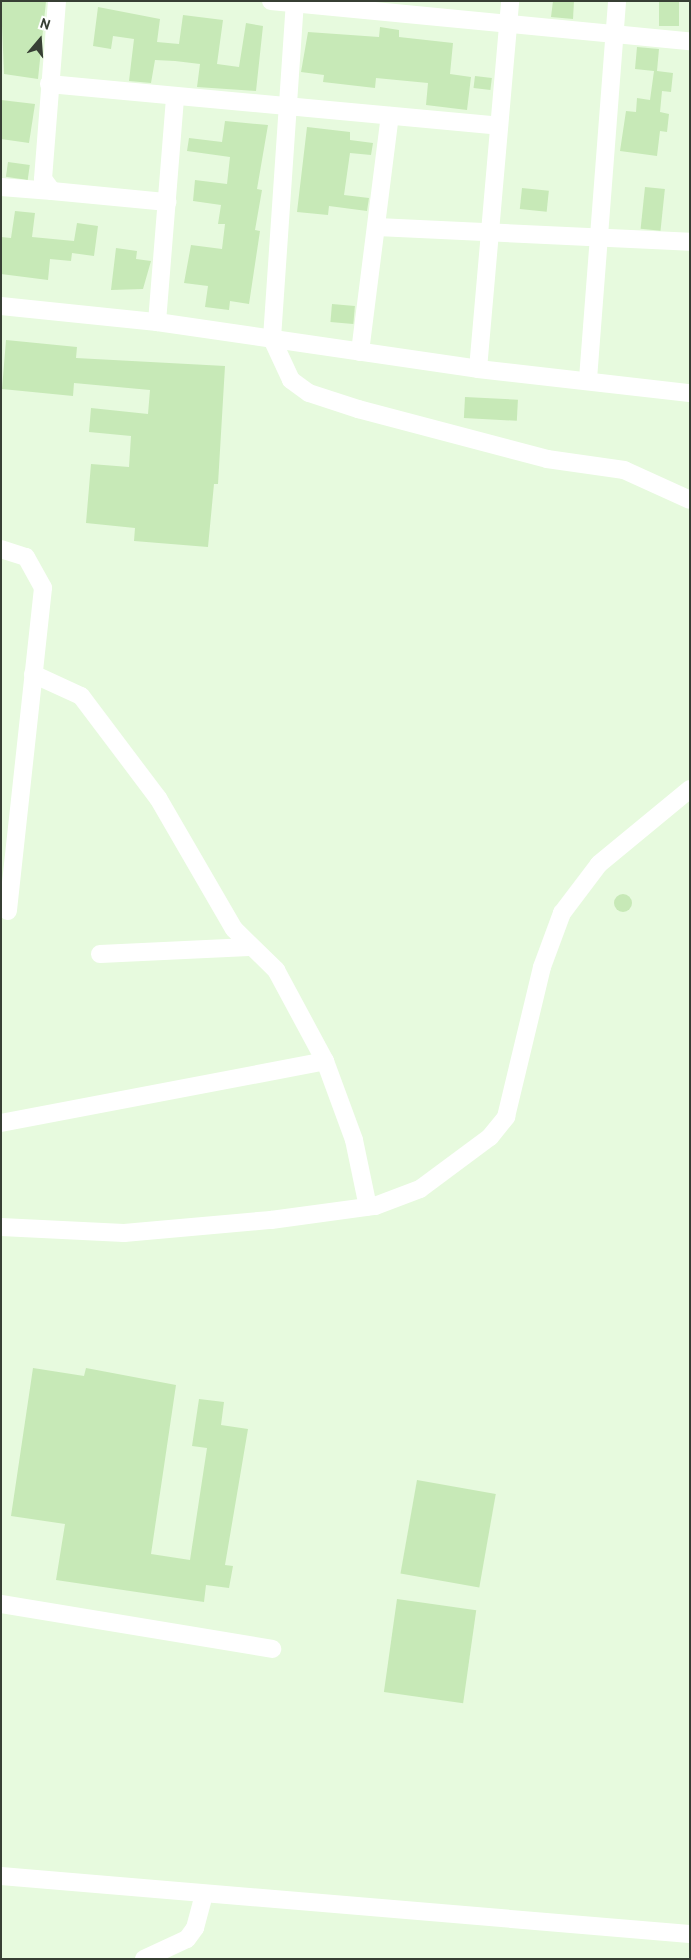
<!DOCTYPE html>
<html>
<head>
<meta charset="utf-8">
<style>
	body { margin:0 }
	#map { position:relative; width:691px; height:1960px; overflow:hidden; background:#e7fade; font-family:Overpass,sans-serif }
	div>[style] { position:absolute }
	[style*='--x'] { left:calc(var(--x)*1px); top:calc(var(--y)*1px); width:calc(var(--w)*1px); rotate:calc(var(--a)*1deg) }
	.building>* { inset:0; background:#c7e9b7; transform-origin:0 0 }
	.round { border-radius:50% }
	.minor>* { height:18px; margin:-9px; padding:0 9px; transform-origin:9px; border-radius:9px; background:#fff }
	span { translate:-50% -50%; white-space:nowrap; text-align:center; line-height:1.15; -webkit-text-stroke:4px #fff; paint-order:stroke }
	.frame { position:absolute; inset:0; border:2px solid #373f34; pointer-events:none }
	.north { position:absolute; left:15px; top:15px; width:50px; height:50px; -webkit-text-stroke:4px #fff; paint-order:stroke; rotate:18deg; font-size:14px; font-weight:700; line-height:20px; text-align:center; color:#373f34 }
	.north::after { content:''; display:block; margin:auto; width:18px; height:22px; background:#373f34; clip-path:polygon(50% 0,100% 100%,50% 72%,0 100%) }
</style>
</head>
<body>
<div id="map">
	<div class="building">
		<i style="clip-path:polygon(1px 1px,46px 1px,38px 79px,4px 74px)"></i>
		<i style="clip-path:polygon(553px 1px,574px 1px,573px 19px,551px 17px)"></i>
		<i style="left:659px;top:1px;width:20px;height:25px"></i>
		<i style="clip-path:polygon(98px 7px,160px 19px,157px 42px,179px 44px,183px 15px,223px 20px,217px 64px,239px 67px,246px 23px,263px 26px,256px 91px,197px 87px,200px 64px,175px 61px,155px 60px,151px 83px,129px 81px,134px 39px,113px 36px,111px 49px,93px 46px)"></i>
		<i style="clip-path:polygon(380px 27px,399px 30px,399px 37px,453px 43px,450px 74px,471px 77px,467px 110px,426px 105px,428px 83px,376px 78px,375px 88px,323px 82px,324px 75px,301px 72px,308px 32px,379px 37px)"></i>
		<i style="clip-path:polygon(637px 47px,659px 49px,657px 71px,673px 73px,671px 92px,662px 91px,660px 112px,669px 114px,667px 132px,660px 131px,657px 156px,620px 151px,626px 111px,636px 112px,637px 98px,650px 100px,654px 71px,635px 69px)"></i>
		<i style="left:475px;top:76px;width:17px;height:12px;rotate:7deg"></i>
		<i style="clip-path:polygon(1px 100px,35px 104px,29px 143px,1px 139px)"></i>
		<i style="clip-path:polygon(225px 121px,268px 125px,257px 189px,262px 190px,255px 230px,260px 231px,249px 304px,230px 301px,229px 310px,205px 307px,208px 286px,184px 283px,191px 245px,222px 249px,225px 224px,218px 224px,221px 205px,193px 201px,195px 180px,227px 184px,230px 157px,187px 151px,189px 138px,222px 142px)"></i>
		<i style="clip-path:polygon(307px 127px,350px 132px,350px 140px,373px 143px,371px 155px,350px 153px,344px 195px,369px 198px,367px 211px,329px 206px,328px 215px,297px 212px)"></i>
		<i style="left:8px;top:162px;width:22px;height:15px;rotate:8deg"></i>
		<i style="left:645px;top:187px;width:20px;height:42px;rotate:6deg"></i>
		<i style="left:522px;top:188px;width:27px;height:21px;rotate:6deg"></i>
		<i style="clip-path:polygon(15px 211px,35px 213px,32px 237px,74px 241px,77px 223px,98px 226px,94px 256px,72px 253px,71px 261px,50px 259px,48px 280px,1px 274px,1px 237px,11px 238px)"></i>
		<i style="clip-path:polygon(116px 248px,137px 251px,136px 259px,151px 261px,143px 289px,111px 290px)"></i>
		<i style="left:332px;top:304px;width:23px;height:18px;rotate:5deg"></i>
		<i style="clip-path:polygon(6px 340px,77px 347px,76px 358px,225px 366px,218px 484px,214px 484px,208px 547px,134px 541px,135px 528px,86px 523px,91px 464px,129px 467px,131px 436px,89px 432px,91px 408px,148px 414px,150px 390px,74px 383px,73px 396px,2px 389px)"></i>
		<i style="left:465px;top:397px;width:53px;height:21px;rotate:3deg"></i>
		<i class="round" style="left:614px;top:894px;width:18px;height:18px"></i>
		<i style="clip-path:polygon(33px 1368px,84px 1376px,86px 1368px,176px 1385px,151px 1554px,190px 1560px,207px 1448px,192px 1446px,199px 1399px,224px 1402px,221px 1425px,248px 1429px,225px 1565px,233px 1566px,229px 1588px,206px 1585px,204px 1602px,56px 1580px,65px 1524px,11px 1516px)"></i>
		<i style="left:417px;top:1480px;width:80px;height:95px;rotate:10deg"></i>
		<i style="left:397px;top:1599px;width:80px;height:94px;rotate:8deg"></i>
	</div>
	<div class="minor">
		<i style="--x:57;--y:1;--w:179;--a:94.5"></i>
		<i style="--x:43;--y:179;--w:15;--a:53"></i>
		<i style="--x:52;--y:191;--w:116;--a:5.5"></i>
		<i style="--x:271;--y:1;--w:421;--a:5.5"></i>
		<i style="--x:295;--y:1;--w:339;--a:93.9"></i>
		<i style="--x:272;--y:339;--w:45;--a:65.1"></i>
		<i style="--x:291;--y:380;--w:22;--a:36"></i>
		<i style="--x:309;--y:393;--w:52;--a:18.1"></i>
		<i style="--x:358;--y:409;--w:196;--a:14.8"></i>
		<i style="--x:547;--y:459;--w:78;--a:8.1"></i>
		<i style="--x:624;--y:470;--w:72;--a:24.4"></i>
		<i style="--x:49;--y:84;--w:452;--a:5.3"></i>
		<i style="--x:1;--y:187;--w:51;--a:4.5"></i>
		<i style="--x:377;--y:227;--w:313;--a:2.7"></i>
		<i style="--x:1;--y:306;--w:157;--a:5.9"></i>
		<i style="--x:157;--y:322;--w:324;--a:8.3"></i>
		<i style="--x:478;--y:369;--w:213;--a:6.5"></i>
		<i style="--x:157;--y:322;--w:224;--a:-85.4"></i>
		<i style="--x:360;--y:352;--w:238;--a:-82.8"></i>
		<i style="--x:478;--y:369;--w:369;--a:-85"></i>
		<i style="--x:588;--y:379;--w:379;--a:-85.6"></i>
		<i style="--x:1;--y:549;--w:26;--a:18"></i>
		<i style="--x:26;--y:557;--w:35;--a:61"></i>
		<i style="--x:43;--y:588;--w:325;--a:96.2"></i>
		<i style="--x:33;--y:674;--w:53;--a:24.6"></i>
		<i style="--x:81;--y:696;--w:128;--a:53"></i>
		<i style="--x:158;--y:798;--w:151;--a:59.9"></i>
		<i style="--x:234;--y:929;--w:59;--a:44.3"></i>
		<i style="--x:276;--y:970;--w:103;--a:61.7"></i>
		<i style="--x:325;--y:1061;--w:84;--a:69.8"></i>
		<i style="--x:354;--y:1140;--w:68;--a:78.2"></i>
		<i style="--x:100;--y:954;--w:149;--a:-2.7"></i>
		<i style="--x:1;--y:1123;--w:330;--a:-10.8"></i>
		<i style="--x:1;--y:1227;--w:123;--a:2.8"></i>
		<i style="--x:124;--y:1233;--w:148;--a:-5.1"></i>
		<i style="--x:271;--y:1220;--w:105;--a:-7.7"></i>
		<i style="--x:375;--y:1206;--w:48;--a:-20.7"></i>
		<i style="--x:420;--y:1189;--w:87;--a:-36.6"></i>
		<i style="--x:490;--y:1137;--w:26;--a:-51"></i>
		<i style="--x:506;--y:1117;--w:154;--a:-76.5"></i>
		<i style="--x:542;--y:967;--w:58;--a:-69.7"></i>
		<i style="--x:562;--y:913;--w:61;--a:-52.9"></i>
		<i style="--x:599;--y:864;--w:118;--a:-39.5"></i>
		<i style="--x:1;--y:1604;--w:275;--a:9.4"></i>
		<i style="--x:1;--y:1876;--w:691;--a:4.81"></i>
		<i style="--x:144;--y:1959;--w:47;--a:-24.9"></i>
		<i style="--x:187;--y:1939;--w:14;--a:-54"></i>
		<i style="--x:195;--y:1928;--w:35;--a:-75"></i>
	</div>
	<div class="frame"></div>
	<div class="north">N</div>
</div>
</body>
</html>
